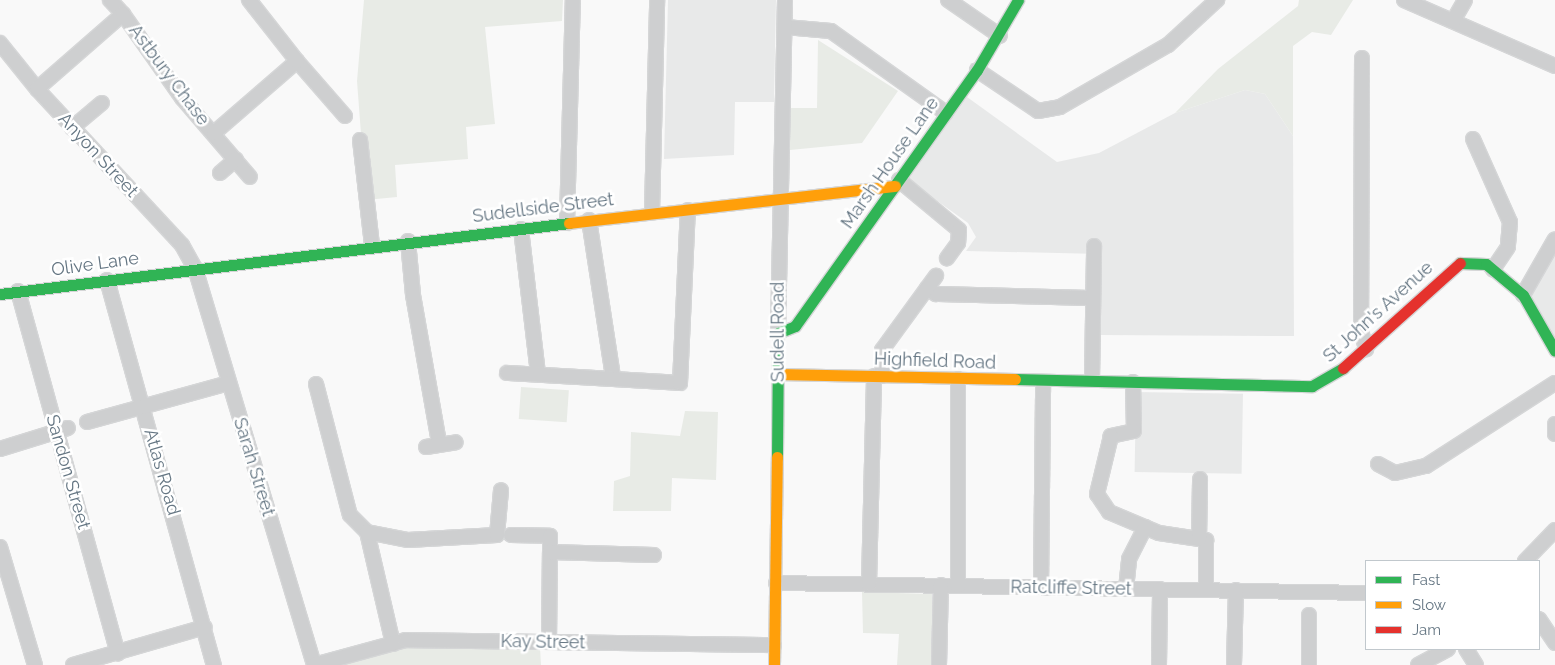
<!DOCTYPE html>
<html>
<head>
<meta charset="utf-8">
<style>
	body { margin:0 }
	#map { position:relative; width:1555px; height:665px; overflow:hidden; background:#f9f9f9; font-family:Raleway,sans-serif }
	div>[style] { position:absolute }
	[style*='--x'] { left:calc(var(--x)*1px); top:calc(var(--y)*1px); width:calc(var(--w)*1px); rotate:calc(var(--a)*1deg) }
	.built>* { inset:0; background:#e8e9e9; transform-origin:0 0 }
	.green>* { inset:0; background:#e8ebe6; transform-origin:0 0 }
	.roads { filter:drop-shadow(1px 0 #d5d6d7) drop-shadow(-1px 0 #d5d6d7) drop-shadow(0 1px #d5d6d7) drop-shadow(0 -1px #d5d6d7) }
	.street>* { height:14px; margin:-7px; padding:0 7px; transform-origin:7px; border-radius:7px; background:#cecfd0 }
	.fast>* { height:11px; margin:-5.5px; padding:0 5.5px; transform-origin:5.5px; border-radius:5.5px; background:#30b455 }
	.slow>* { height:11px; margin:-5.5px; padding:0 5.5px; transform-origin:5.5px; border-radius:5.5px; background:#ff9f0a }
	.jam>* { height:11px; margin:-5.5px; padding:0 5.5px; transform-origin:5.5px; border-radius:5.5px; background:#e5322d }
	span { translate:-50% -50%; white-space:nowrap; text-align:center; line-height:1.15; -webkit-text-stroke:5px #fff; paint-order:stroke }
	.street-label { font-size:18px; color:#657683 }
	.legend { position:absolute; left:1365px; top:560px; width:175px; height:90px; box-sizing:border-box; background:#fff; border:1px solid #c1c8cd; margin:0; padding:6px 9px; list-style:none; font-size:15px; color:#657683 }
	.legend li { display:flex; align-items:center; gap:10px; height:25px }
	.legend b { width:25px; border:1px solid #c1c8cd }
</style>
</head>
<body>
<div id="map">
	<div class="built">
		<i style="clip-path:polygon(668px 0,776px 0,774px 102px,735px 102px,734px 155px,664px 159px)"></i>
		<i style="clip-path:polygon(1245px 90px,1265px 94px,1293px 136px,1294px 336px,1098px 335px,1100px 254px,966px 251px,976px 237px,968px 223px,908px 180px,967px 97px,1057px 162px,1099px 153px,1175px 113px)"></i>
		<i style="clip-path:polygon(1555px 239px,1555px 351px,1523px 295px)"></i>
		<i style="left:1136px;top:392px;width:107px;height:80px;rotate:1deg"></i>
	</div>
	<div class="green">
		<i style="clip-path:polygon(364px 0,563px 0,562px 21px,485px 27px,495px 124px,466px 127px,468px 159px,395px 165px,397px 197px,366px 200px,357px 81px)"></i>
		<i style="clip-path:polygon(1299px 0,1353px 0,1331px 35px,1312px 32px,1293px 46px,1293px 136px,1265px 94px,1245px 90px,1175px 113px,1218px 69px,1298px 6px)"></i>
		<i style="clip-path:polygon(818px 40px,898px 91px,862px 143px,790px 150px,790px 108px,817px 108px)"></i>
		<i style="left:521px;top:387px;width:48px;height:32px;rotate:4deg"></i>
		<i style="clip-path:polygon(685px 411px,718px 412px,716px 480px,672px 478px,671px 511px,613px 511px,614px 481px,630px 476px,631px 432px,680px 436px)"></i>
		<i style="clip-path:polygon(862px 592px,932px 594px,932px 665px,897px 665px,899px 634px,863px 633px)"></i>
		<i style="clip-path:polygon(406px 640px,540px 648px,541px 665px,328px 665px)"></i>
	</div>
	<div class="roads">
		<div class="street">
			<i style="--x:110;--y:0;--w:19;--a:47"></i>
			<i style="--x:948;--y:0;--w:63;--a:34.7"></i>
			<i style="--x:1404;--y:0;--w:165;--a:23.6"></i>
			<i style="--x:1453;--y:21;--w:24;--a:-60"></i>
			<i style="--x:785;--y:27;--w:46;--a:5"></i>
			<i style="--x:831;--y:31;--w:141;--a:35.5"></i>
			<i style="--x:0;--y:43;--w:59;--a:51.2"></i>
			<i style="--x:37;--y:89;--w:213;--a:47.1"></i>
			<i style="--x:182;--y:245;--w:26;--a:61"></i>
			<i style="--x:195;--y:268;--w:414;--a:73.3"></i>
			<i style="--x:1362;--y:58;--w:273;--a:90.2"></i>
			<i style="--x:1361;--y:331;--w:19;--a:74"></i>
			<i style="--x:297;--y:61;--w:73;--a:48.9"></i>
			<i style="--x:977;--y:70;--w:73;--a:33.9"></i>
			<i style="--x:1038;--y:111;--w:22;--a:-10"></i>
			<i style="--x:1060;--y:107;--w:125;--a:-29.9"></i>
			<i style="--x:1168;--y:45;--w:67;--a:-42.6"></i>
			<i style="--x:37;--y:89;--w:114;--a:-41.1"></i>
			<i style="--x:123;--y:14;--w:103;--a:54.9"></i>
			<i style="--x:182;--y:98;--w:104;--a:49.3"></i>
			<i style="--x:72;--y:128;--w:39;--a:-40"></i>
			<i style="--x:214;--y:133;--w:110;--a:-40.9"></i>
			<i style="--x:297;--y:61;--w:78;--a:-128.2"></i>
			<i style="--x:1473;--y:139;--w:91;--a:66"></i>
			<i style="--x:1510;--y:222;--w:25;--a:95"></i>
			<i style="--x:1508;--y:247;--w:27;--a:124"></i>
			<i style="--x:360;--y:140;--w:106;--a:83.5"></i>
			<i style="--x:220;--y:173;--w:21;--a:-41"></i>
			<i style="--x:899;--y:180;--w:78;--a:39.8"></i>
			<i style="--x:959;--y:230;--w:13;--a:94"></i>
			<i style="--x:958;--y:243;--w:19;--a:126"></i>
			<i style="--x:652;--y:212;--w:212;--a:-88.6"></i>
			<i style="--x:589;--y:220;--w:159;--a:81.3"></i>
			<i style="--x:567;--y:223;--w:223;--a:-88.5"></i>
			<i style="--x:521;--y:229;--w:146;--a:83.3"></i>
			<i style="--x:408;--y:241;--w:54;--a:84.7"></i>
			<i style="--x:413;--y:295;--w:150;--a:80"></i>
			<i style="--x:107;--y:280;--w:400;--a:74.5"></i>
			<i style="--x:927;--y:288;--w:11;--a:34"></i>
			<i style="--x:936;--y:294;--w:156;--a:1.5"></i>
			<i style="--x:18;--y:291;--w:376;--a:74.6"></i>
			<i style="--x:1523;--y:295;--w:64;--a:-60.3"></i>
			<i style="--x:778;--y:333;--w:333;--a:-88.8"></i>
			<i style="--x:507;--y:373;--w:173;--a:3.3"></i>
			<i style="--x:680;--y:383;--w:173;--a:-87.4"></i>
			<i style="--x:882;--y:376;--w:26;--a:-90"></i>
			<i style="--x:882;--y:350;--w:92;--a:-53.9"></i>
			<i style="--x:1092;--y:380;--w:134;--a:-89.1"></i>
			<i style="--x:1133;--y:382;--w:49;--a:88.8"></i>
			<i style="--x:1134;--y:431;--w:24;--a:168"></i>
			<i style="--x:1111;--y:436;--w:60;--a:103.6"></i>
			<i style="--x:1097;--y:494;--w:22;--a:56"></i>
			<i style="--x:1109;--y:512;--w:54;--a:22.8"></i>
			<i style="--x:1159;--y:533;--w:48;--a:8.5"></i>
			<i style="--x:1206;--y:540;--w:50;--a:90"></i>
			<i style="--x:316;--y:384;--w:135;--a:75.5"></i>
			<i style="--x:350;--y:515;--w:24;--a:45"></i>
			<i style="--x:367;--y:532;--w:115;--a:76.9"></i>
			<i style="--x:87;--y:422;--w:147;--a:-15.4"></i>
			<i style="--x:1555;--y:424;--w:10;--a:90"></i>
			<i style="--x:426;--y:447;--w:30;--a:-9"></i>
			<i style="--x:0;--y:449;--w:71;--a:-17.2"></i>
			<i style="--x:1378;--y:464;--w:19;--a:28"></i>
			<i style="--x:1395;--y:473;--w:32;--a:-13"></i>
			<i style="--x:1426;--y:466;--w:153;--a:-32.8"></i>
			<i style="--x:367;--y:532;--w:42;--a:11"></i>
			<i style="--x:408;--y:540;--w:89;--a:-3.2"></i>
			<i style="--x:497;--y:535;--w:45;--a:-84.9"></i>
			<i style="--x:511;--y:535;--w:39;--a:1"></i>
			<i style="--x:550;--y:536;--w:16;--a:90"></i>
			<i style="--x:1199;--y:539;--w:60;--a:-89"></i>
			<i style="--x:0;--y:547;--w:123;--a:73.5"></i>
			<i style="--x:1525;--y:561;--w:43;--a:-45.9"></i>
			<i style="--x:776;--y:583;--w:590;--a:0.97"></i>
			<i style="--x:869;--y:584;--w:208;--a:-88.6"></i>
			<i style="--x:958;--y:586;--w:207;--a:-90"></i>
			<i style="--x:1041;--y:587;--w:204;--a:-89.4"></i>
			<i style="--x:1126;--y:589;--w:30;--a:-84"></i>
			<i style="--x:1129;--y:559;--w:36;--a:-63"></i>
			<i style="--x:1539;--y:619;--w:29;--a:56"></i>
			<i style="--x:549;--y:642;--w:90;--a:-89.4"></i>
			<i style="--x:550;--y:552;--w:104;--a:1.7"></i>
			<i style="--x:1466;--y:649;--w:19;--a:58"></i>
			<i style="--x:73;--y:665;--w:137;--a:-16.1"></i>
			<i style="--x:314;--y:665;--w:95;--a:-15.2"></i>
			<i style="--x:406;--y:640;--w:368;--a:0.8"></i>
			<i style="--x:939;--y:665;--w:80;--a:-88.6"></i>
			<i style="--x:1159;--y:665;--w:76;--a:-89.2"></i>
			<i style="--x:1234;--y:665;--w:75;--a:-88.5"></i>
			<i style="--x:1309;--y:665;--w:50;--a:-90"></i>
			<i style="--x:1418;--y:665;--w:34;--a:-28"></i>
		</div>
		<div class="fast">
			<i style="--x:1460;--y:263;--w:26;--a:2"></i>
			<i style="--x:1486;--y:264;--w:48;--a:40"></i>
			<i style="--x:1523;--y:295;--w:64;--a:60.3"></i>
			<i style="--x:0;--y:294;--w:573;--a:-7.11"></i>
			<i style="--x:1015;--y:379;--w:297;--a:1.4"></i>
			<i style="--x:1312;--y:386;--w:36;--a:-30"></i>
			<i style="--x:777;--y:457;--w:124;--a:-89.5"></i>
			<i style="--x:778;--y:333;--w:18;--a:-22"></i>
			<i style="--x:795;--y:326;--w:314;--a:-54.6"></i>
			<i style="--x:977;--y:70;--w:81;--a:-59.6"></i>
		</div>
		<div class="slow">
			<i style="--x:569;--y:223;--w:328;--a:-6.5"></i>
			<i style="--x:778;--y:374;--w:237;--a:1.2"></i>
			<i style="--x:774;--y:665;--w:208;--a:-89.2"></i>
		</div>
		<div class="jam">
			<i style="--x:1343;--y:368;--w:157;--a:-41.9"></i>
		</div>
	</div>
	<div class="street-label">
		<span style="left:169px;top:75px;rotate:53deg">Astbury Chase</span>
		<span style="left:98px;top:155px;rotate:47deg">Anyon Street</span>
		<span style="left:890px;top:163px;rotate:-55deg">Marsh House Lane</span>
		<span style="left:543px;top:208px;rotate:-7deg">Sudellside Street</span>
		<span style="left:95px;top:264px;rotate:-8deg">Olive Lane</span>
		<span style="left:1378px;top:312px;rotate:-42deg">St John's Avenue</span>
		<span style="left:778px;top:332px;rotate:-90deg">Sudell Road</span>
		<span style="left:935px;top:361px;rotate:2deg">Highfield Road</span>
		<span style="left:254px;top:467px;rotate:73deg">Sarah Street</span>
		<span style="left:68px;top:472px;rotate:74deg">Sandon Street</span>
		<span style="left:162px;top:472px;rotate:74deg">Atlas Road</span>
		<span style="left:1071px;top:588px;rotate:1deg">Ratcliffe Street</span>
		<span style="left:543px;top:642px;rotate:1deg">Kay Street</span>
	</div>
	<ul class="legend">
	<li><b style="height:6px;background:#30b455"></b>Fast</li>
	<li><b style="height:6px;background:#ff9f0a"></b>Slow</li>
	<li><b style="height:6px;background:#e5322d"></b>Jam</li>
	</ul>
</div>
</body>
</html>
